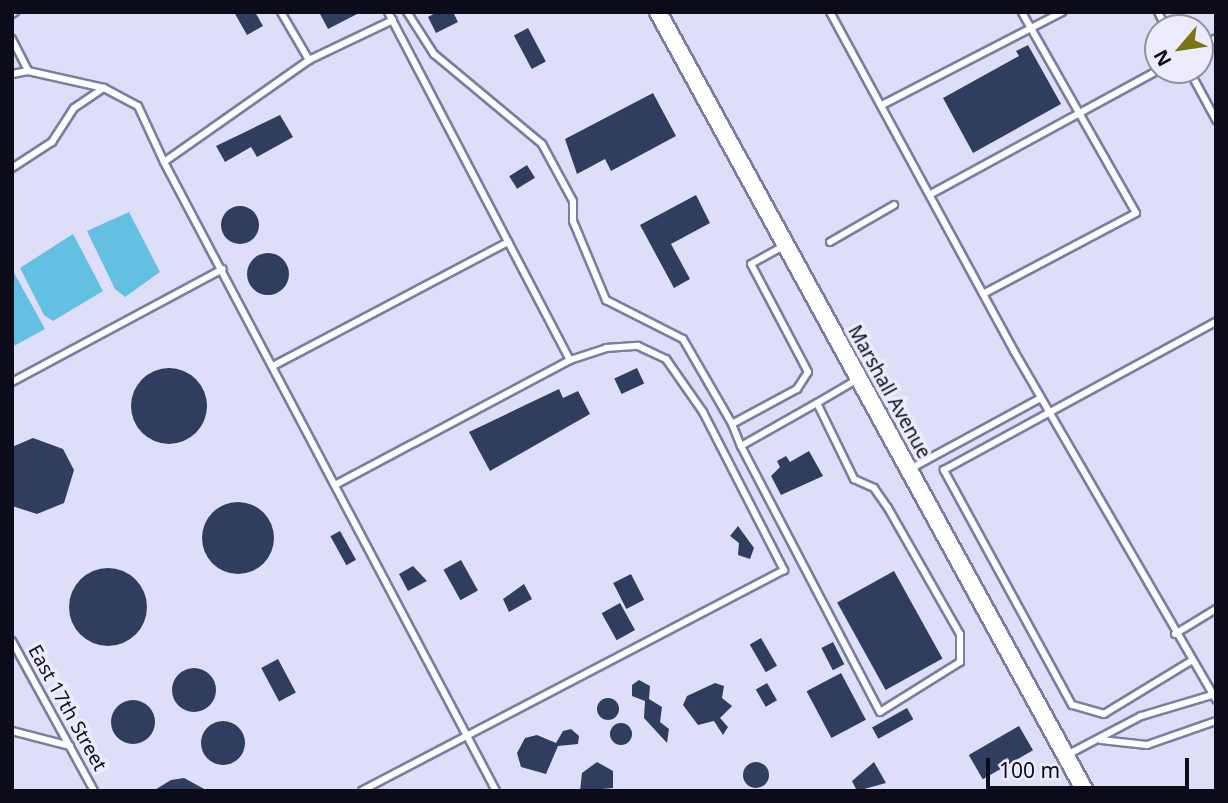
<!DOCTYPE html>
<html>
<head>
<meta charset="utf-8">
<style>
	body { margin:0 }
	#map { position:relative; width:1228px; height:803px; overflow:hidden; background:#dedef9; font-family:"Noto Sans",sans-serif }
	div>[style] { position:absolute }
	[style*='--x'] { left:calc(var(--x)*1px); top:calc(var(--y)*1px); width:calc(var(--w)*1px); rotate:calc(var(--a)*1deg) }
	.water>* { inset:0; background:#63c0e2 }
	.building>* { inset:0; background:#2f3e5e; transform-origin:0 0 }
	.round { border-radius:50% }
	.roads { filter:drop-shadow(2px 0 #7d7da4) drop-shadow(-2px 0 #7d7da4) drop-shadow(0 2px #7d7da4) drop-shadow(0 -2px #7d7da4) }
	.service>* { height:6px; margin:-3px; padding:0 3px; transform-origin:3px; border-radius:3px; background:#fff }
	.tertiary>* { height:16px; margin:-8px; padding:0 8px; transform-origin:8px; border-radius:8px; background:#fff }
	span { translate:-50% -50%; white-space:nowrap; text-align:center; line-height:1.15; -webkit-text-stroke:7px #ececfe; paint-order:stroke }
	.street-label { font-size:19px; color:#0c0b19 }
	.frame { position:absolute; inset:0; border:14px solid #0c0b19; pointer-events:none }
	.north { position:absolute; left:1144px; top:14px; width:70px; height:70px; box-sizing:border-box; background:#ececfe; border:2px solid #9292a2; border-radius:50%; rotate:241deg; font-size:19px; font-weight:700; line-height:28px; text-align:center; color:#0c0b19 }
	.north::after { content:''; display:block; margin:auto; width:24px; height:32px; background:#7b7315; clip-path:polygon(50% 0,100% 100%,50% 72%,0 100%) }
	.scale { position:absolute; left:986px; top:758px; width:203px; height:32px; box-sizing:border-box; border:4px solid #0c0b19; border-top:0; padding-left:9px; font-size:21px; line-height:24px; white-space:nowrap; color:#0c0b19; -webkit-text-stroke:5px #ececfe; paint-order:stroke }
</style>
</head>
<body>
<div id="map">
	<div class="water">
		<i style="clip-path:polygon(129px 212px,160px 272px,125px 297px,115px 289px,87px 231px)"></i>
		<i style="clip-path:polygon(73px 234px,103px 291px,53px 321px,44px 315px,20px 268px)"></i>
		<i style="clip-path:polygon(12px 269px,45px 329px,12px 347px)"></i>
	</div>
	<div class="building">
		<i style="clip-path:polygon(234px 12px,255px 12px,263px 26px,247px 35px)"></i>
		<i style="clip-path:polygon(319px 12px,361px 12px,328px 29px)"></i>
		<i style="clip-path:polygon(437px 12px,453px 12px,458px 22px,436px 33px,428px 17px)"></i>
		<i style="left:528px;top:28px;width:38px;height:16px;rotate:62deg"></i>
		<i style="clip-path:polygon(1028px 45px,1061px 104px,973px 153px,943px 98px,1019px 56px,1016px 51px)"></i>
		<i style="clip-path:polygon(653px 93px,676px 136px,611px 171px,605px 159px,577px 174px,565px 139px)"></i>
		<i style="clip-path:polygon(280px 115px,293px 137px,257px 157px,251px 147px,225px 162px,216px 146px)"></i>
		<i style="left:527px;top:165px;width:15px;height:21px;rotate:58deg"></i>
		<i style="clip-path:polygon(696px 195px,710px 223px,671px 244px,690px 279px,674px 288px,640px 225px)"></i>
		<i class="round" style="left:221px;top:206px;width:38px;height:38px"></i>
		<i class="round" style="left:247px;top:253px;width:42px;height:42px"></i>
		<i style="left:637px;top:368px;width:17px;height:25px;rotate:65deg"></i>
		<i class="round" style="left:131px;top:368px;width:76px;height:76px"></i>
		<i style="clip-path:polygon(559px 389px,563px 398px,578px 391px,590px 414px,490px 471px,469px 432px)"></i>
		<i style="clip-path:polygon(33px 438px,63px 449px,74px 470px,64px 503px,37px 514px,12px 506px,12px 447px)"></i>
		<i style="clip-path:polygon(809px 451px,823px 476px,781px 495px,771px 476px,780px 467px,777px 461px,786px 456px,790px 462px)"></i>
		<i class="round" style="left:202px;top:502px;width:72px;height:72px"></i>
		<i style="clip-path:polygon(738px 526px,754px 548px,750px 559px,738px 555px,739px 543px,730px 536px)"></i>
		<i style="left:340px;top:531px;width:33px;height:11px;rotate:61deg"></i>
		<i style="left:461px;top:560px;width:35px;height:20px;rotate:61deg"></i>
		<i style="clip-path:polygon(413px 566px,427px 581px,408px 591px,399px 574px)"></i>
		<i class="round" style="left:69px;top:568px;width:78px;height:78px"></i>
		<i style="left:894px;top:571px;width:100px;height:65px;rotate:61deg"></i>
		<i style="left:631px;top:574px;width:29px;height:20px;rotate:63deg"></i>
		<i style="clip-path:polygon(524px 584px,532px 599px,509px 612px,503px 599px)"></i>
		<i style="left:620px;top:603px;width:31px;height:21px;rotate:61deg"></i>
		<i style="left:761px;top:638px;width:32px;height:13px;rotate:60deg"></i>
		<i style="left:833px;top:642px;width:25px;height:13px;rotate:63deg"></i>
		<i style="left:278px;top:659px;width:38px;height:19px;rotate:62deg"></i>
		<i class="round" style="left:172px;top:668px;width:44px;height:44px"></i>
		<i style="left:841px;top:673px;width:53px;height:39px;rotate:62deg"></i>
		<i style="clip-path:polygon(639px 680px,650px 686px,649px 699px,662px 707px,660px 722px,669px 729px,667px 743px,644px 718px,645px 701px,632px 696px,632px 685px)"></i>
		<i style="clip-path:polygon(715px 683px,724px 686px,722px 698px,732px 706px,720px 718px,728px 727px,723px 735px,714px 721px,698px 725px,683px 705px,687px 696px)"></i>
		<i style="left:767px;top:683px;width:20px;height:13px;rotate:60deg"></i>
		<i class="round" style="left:597px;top:698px;width:22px;height:22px"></i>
		<i class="round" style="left:111px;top:700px;width:44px;height:44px"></i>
		<i style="left:907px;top:708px;width:13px;height:40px;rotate:61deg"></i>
		<i class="round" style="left:201px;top:721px;width:44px;height:44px"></i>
		<i class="round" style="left:610px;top:723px;width:22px;height:22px"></i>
		<i style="left:1019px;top:726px;width:28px;height:58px;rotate:60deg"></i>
		<i style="clip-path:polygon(571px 729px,579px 736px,578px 744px,558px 746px,546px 774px,521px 767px,517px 753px,525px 738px,537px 735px,556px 743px,563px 731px)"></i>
		<i class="round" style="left:743px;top:762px;width:26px;height:26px"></i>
		<i style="clip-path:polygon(597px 762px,613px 771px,613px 788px,580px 791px,582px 773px)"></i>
		<i style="clip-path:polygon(874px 762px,886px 783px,857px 791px,852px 781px)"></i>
		<i style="clip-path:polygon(184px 778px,208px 791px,153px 791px,171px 780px)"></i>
	</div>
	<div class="roads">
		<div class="service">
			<i style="--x:281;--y:12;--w:56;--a:59.7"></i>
			<i style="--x:388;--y:12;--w:393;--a:62.4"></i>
			<i style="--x:407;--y:12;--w:50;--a:57.3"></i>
			<i style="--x:434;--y:54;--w:141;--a:39.8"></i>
			<i style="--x:542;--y:144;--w:65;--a:61.5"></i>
			<i style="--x:573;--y:201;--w:20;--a:90"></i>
			<i style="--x:573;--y:221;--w:86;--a:67.3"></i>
			<i style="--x:606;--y:300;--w:86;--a:26.9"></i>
			<i style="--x:683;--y:339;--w:98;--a:60"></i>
			<i style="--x:732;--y:424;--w:74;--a:-28.3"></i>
			<i style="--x:797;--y:389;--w:20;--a:-57"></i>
			<i style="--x:808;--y:372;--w:122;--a:-117.8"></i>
			<i style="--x:751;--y:264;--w:39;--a:-29"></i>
			<i style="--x:830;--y:12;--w:386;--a:61.5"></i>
			<i style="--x:1014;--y:351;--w:403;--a:59.9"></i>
			<i style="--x:1158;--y:12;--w:18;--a:63"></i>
			<i style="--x:12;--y:14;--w:4;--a:-34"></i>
			<i style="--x:12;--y:39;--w:36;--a:63"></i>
			<i style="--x:28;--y:71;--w:16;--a:169"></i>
			<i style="--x:1200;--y:47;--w:18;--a:-29"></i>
			<i style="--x:1189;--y:70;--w:57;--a:61.6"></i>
			<i style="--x:28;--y:71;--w:78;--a:12.6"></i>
			<i style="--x:104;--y:88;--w:38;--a:28"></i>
			<i style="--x:138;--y:106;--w:62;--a:65.1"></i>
			<i style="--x:164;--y:162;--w:177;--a:-35.1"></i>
			<i style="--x:309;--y:60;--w:93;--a:-25.5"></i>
			<i style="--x:882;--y:105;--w:203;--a:-27.3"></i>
			<i style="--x:164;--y:162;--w:711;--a:62.17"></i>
			<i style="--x:12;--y:168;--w:48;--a:-33"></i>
			<i style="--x:52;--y:142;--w:40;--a:-57.1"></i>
			<i style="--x:74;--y:108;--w:36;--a:-34"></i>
			<i style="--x:931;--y:194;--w:259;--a:-28.6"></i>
			<i style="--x:830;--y:242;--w:74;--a:-30"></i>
			<i style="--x:983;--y:294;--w:173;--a:-27.9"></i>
			<i style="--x:1136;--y:213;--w:231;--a:-119.6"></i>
			<i style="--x:273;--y:366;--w:266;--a:-27.8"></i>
			<i style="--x:12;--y:382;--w:239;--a:-28.2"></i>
			<i style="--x:817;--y:403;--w:85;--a:64"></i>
			<i style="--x:854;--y:479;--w:22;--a:24"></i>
			<i style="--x:874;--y:488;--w:24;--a:55"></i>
			<i style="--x:888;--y:508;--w:145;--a:60.3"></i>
			<i style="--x:960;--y:634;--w:28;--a:90"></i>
			<i style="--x:960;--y:662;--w:94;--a:148"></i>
			<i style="--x:880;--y:712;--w:300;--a:-117.6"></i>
			<i style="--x:741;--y:446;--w:87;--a:-29.5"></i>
			<i style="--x:817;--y:403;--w:48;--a:-30.3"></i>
			<i style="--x:732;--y:424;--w:24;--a:68"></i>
			<i style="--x:910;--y:469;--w:149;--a:-28.5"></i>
			<i style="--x:335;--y:485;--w:266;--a:-28"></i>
			<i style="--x:570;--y:360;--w:38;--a:-18"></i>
			<i style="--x:606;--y:348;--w:32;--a:-4"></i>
			<i style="--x:638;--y:346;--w:31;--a:25"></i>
			<i style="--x:666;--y:359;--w:65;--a:55.1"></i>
			<i style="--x:703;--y:412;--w:178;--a:62.9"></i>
			<i style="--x:784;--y:570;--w:476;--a:152.4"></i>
			<i style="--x:1175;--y:634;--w:48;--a:-31.4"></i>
			<i style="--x:12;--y:641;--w:171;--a:61.3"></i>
			<i style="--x:1191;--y:661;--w:102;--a:148.7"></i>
			<i style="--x:1104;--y:714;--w:33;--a:-164"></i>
			<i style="--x:1072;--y:705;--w:268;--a:-118.6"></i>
			<i style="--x:944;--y:470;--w:310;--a:-28.6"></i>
			<i style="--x:12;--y:731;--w:60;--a:14.5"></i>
			<i style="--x:1101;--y:740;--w:46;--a:6.2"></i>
			<i style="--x:1147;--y:745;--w:73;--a:-19.2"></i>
			<i style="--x:1067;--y:755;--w:84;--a:-27.8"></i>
			<i style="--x:1141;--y:716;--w:77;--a:-16.6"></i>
		</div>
		<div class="tertiary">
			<i style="--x:658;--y:12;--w:888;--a:61.27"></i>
		</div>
	</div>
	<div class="street-label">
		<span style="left:889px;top:392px;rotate:61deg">Marshall Avenue</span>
		<span style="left:67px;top:708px;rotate:61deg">East 17th Street</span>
	</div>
	<div class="frame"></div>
	<div class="north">N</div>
	<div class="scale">100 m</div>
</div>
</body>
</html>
